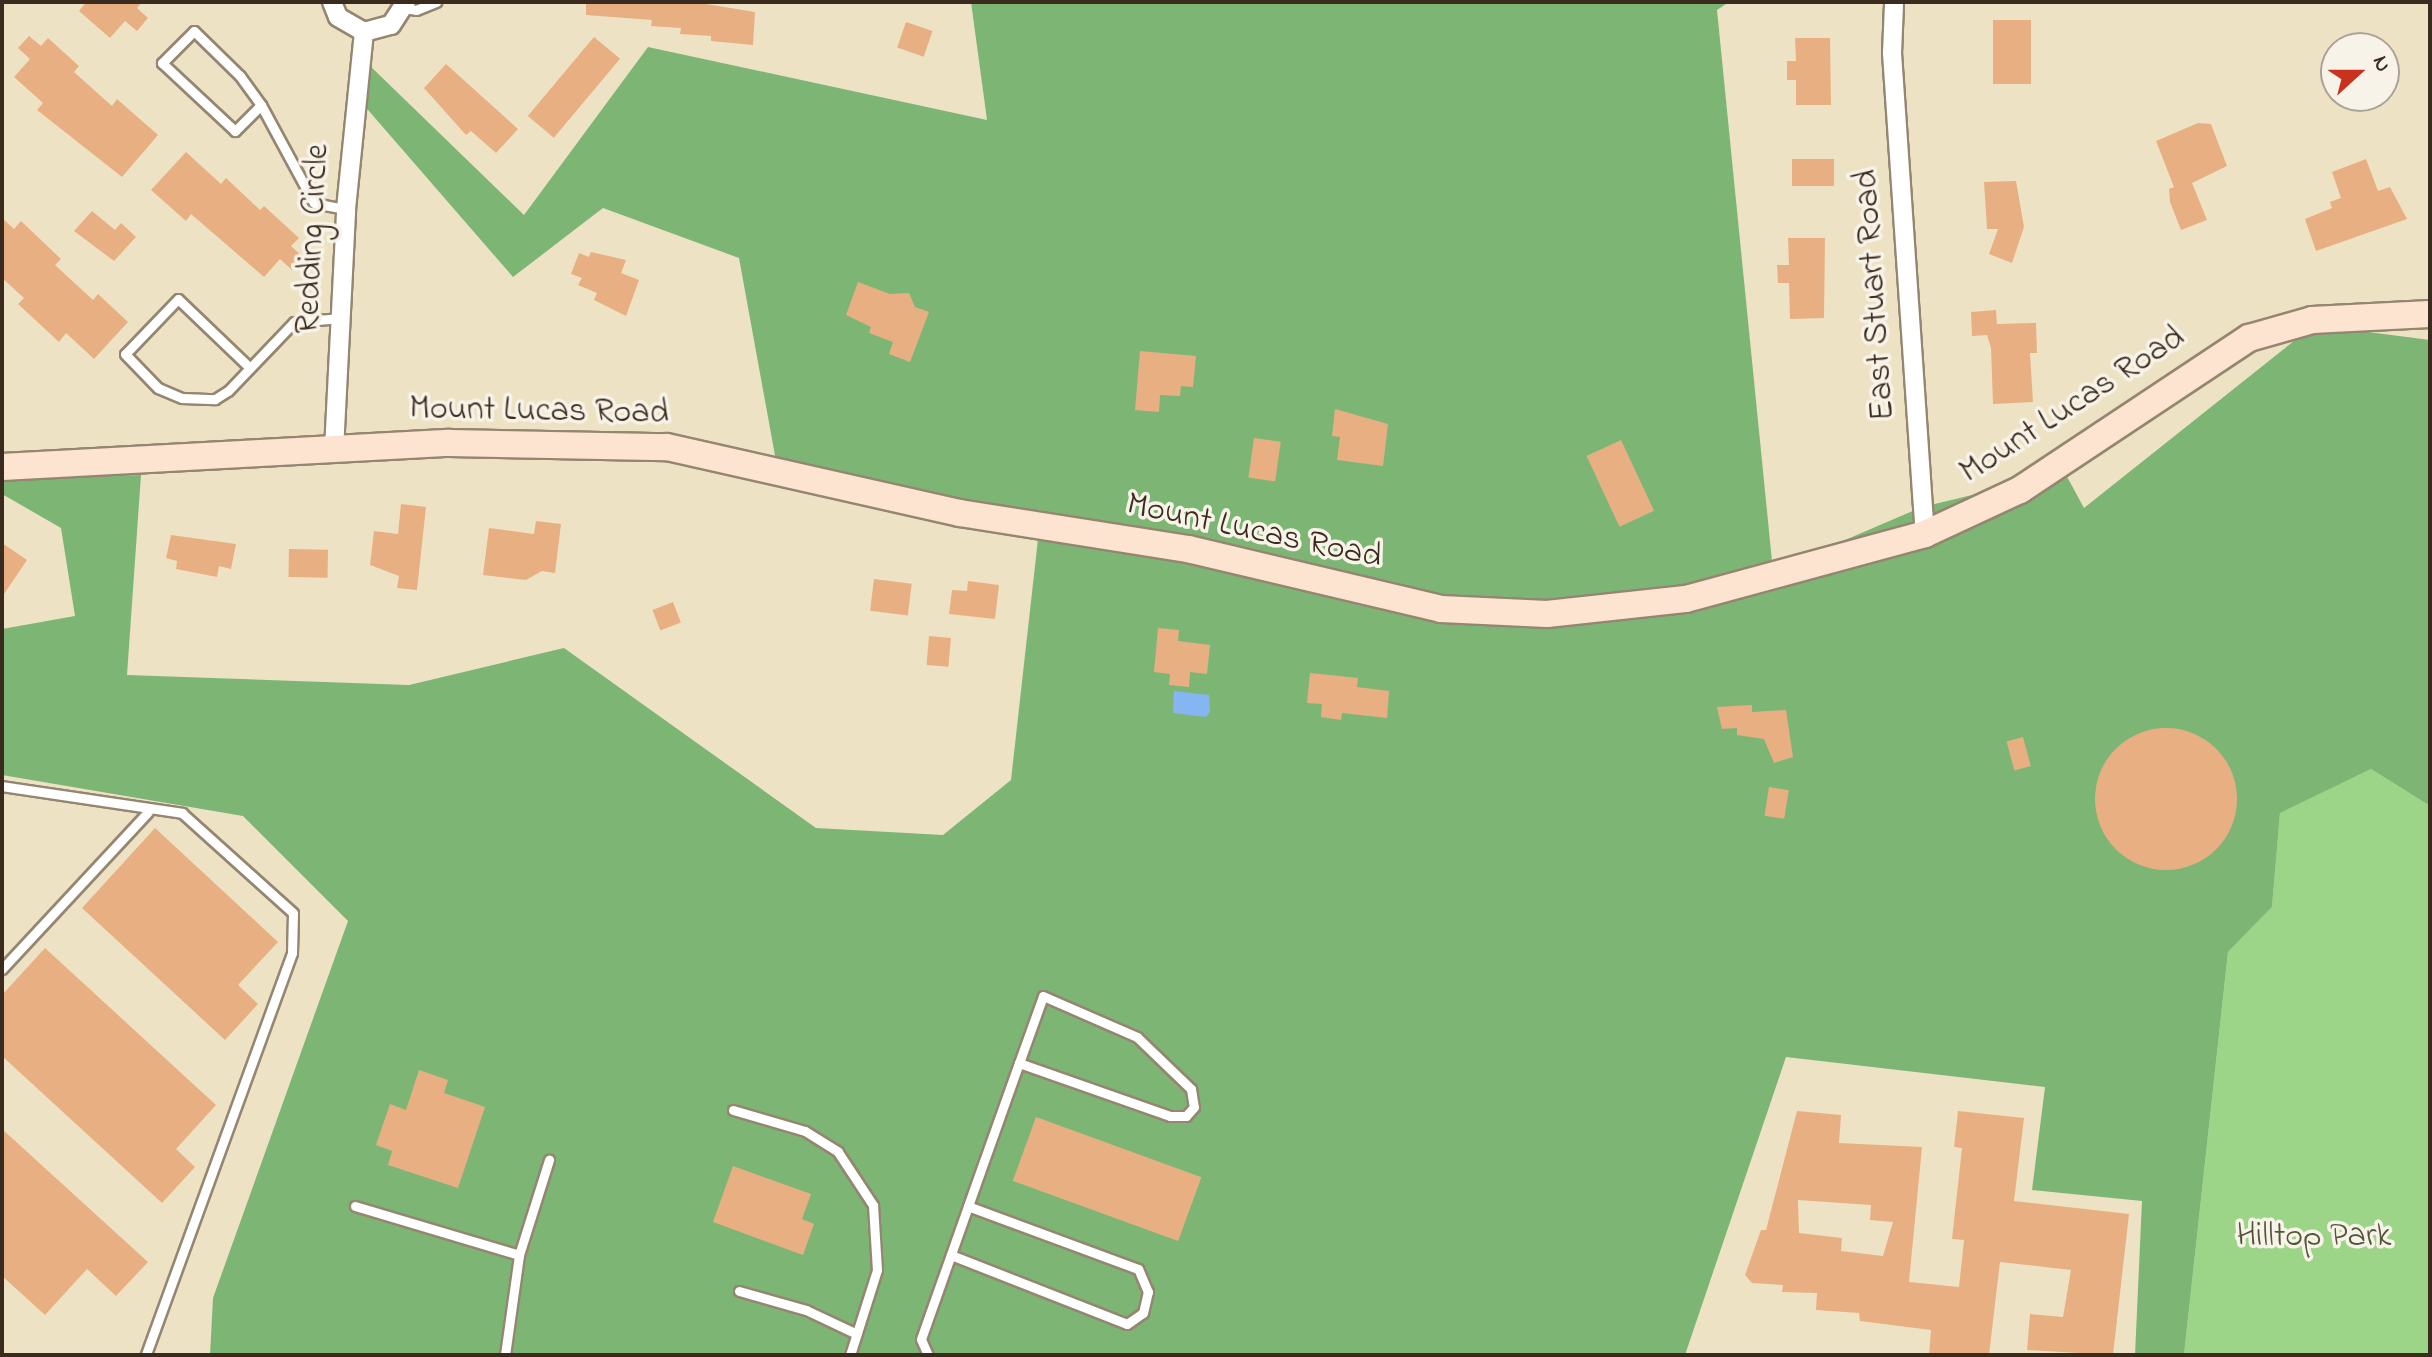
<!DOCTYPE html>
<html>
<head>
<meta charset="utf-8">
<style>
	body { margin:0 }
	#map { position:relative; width:2432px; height:1357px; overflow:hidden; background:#eee2c4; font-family:"Indie Flower",sans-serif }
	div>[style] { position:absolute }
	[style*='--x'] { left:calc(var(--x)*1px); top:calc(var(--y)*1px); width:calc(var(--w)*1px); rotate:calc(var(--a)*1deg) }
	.green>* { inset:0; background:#9cd588 }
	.forest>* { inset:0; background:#7db674 }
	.water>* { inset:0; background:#86b6f1 }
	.building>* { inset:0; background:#e8b082; transform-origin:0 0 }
	.round { border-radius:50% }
	.roads { filter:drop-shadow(2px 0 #948671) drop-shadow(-2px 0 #948671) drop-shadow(0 2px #948671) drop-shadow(0 -2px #948671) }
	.lane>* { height:9px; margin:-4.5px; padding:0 4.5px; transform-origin:4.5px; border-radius:4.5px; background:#fff }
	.street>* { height:18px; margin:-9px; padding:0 9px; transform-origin:9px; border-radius:9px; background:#fff }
	.secondary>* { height:26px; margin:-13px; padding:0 13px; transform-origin:13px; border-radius:13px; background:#fde4d1 }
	span { translate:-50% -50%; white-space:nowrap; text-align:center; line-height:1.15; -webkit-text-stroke:7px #f7f3e8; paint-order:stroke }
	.street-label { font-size:34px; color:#3b2a1e }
	.park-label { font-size:34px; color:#535538 }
	.frame { position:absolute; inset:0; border:4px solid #3b2a1e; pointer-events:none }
	.north { position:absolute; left:2320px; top:32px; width:80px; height:80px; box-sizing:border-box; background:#f7f3e8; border:2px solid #aca397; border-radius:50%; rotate:69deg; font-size:22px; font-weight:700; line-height:32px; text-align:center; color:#3b2a1e }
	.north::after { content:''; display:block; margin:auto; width:28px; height:36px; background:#c8321e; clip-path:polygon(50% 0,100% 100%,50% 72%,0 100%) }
</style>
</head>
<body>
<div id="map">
	<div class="green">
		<i style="clip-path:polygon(2371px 769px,2430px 806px,2430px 1355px,2184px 1355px,2228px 952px,2272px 907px,2280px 812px)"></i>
	</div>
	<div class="forest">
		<i style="clip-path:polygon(971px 2px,1729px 2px,1717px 10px,1773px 571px,1922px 507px,2065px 473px,2084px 508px,2314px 325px,2430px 340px,2430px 806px,2371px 769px,2280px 813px,2272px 907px,2228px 952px,2184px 1355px,2135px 1355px,2142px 1201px,2032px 1190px,2045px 1087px,1786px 1057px,1685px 1355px,210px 1355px,213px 1298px,348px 921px,243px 816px,2px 775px,2px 629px,75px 616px,61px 528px,2px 494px,2px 479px,141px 475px,127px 675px,409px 685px,564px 648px,816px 828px,943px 835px,1011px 780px,1039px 530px,778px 472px,739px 258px,603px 208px,513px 277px,362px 103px,366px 62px,524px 215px,648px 47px,987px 120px)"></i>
	</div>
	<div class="water">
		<i style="clip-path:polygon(1174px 691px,1209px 695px,1210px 712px,1206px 717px,1173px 713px)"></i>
	</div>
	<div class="building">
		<i style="clip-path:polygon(86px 2px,142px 2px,137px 8px,148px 18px,137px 31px,125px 21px,110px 38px,79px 11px)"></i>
		<i style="clip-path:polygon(586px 2px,694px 2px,755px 12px,753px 45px,711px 41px,711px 36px,680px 34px,681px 28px,651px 26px,652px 20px,586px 15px)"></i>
		<i style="left:1993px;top:20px;width:38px;height:64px"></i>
		<i style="left:906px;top:22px;width:28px;height:27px;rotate:19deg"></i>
		<i style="clip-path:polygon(29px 36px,41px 46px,48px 38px,79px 66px,74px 72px,112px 106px,117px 99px,158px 135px,122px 177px,37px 110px,43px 103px,14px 77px,30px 59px,18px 48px)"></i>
		<i style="left:594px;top:37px;width:34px;height:103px;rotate:40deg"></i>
		<i style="clip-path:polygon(1795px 38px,1830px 38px,1831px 105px,1796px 105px,1796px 80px,1787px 80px,1787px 61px,1796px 61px)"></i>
		<i style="clip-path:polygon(446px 64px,518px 129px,496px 153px,471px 131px,466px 135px,424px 88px)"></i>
		<i style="clip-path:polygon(2198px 123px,2211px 124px,2227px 166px,2192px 183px,2207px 220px,2181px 230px,2170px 202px,2169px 189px,2174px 187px,2156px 141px)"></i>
		<i style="clip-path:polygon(186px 152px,221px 184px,226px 178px,260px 210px,264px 206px,299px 238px,291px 246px,303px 257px,292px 270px,280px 259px,264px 277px,191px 214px,186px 221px,151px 190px)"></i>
		<i style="left:1834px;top:159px;width:27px;height:42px;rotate:90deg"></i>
		<i style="clip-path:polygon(2366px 159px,2378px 191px,2390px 187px,2407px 219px,2316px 251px,2305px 219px,2332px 208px,2330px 202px,2341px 198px,2332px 172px)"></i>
		<i style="clip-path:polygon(2016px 181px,2024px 227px,2012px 263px,1989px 254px,1998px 229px,1987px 229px,1984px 182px)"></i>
		<i style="clip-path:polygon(92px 211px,115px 230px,121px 223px,136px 237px,114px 261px,74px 231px)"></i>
		<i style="clip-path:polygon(2px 218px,14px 229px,21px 221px,61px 259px,55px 265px,93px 300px,98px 294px,128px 322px,94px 359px,66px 333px,59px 342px,18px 304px,24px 298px,2px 278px)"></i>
		<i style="clip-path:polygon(1788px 238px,1825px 238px,1824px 318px,1790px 319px,1789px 283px,1778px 283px,1777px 265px,1789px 265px)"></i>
		<i style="clip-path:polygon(591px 252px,626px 260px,621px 273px,639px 280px,626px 316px,594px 300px,597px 293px,578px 285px,582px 278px,571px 274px,579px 253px,589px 257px)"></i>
		<i style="clip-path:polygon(858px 282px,890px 294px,909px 293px,915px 307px,929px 312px,910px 362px,889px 354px,893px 342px,869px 333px,871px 327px,846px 315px)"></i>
		<i style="clip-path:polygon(1996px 310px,1997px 324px,2036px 323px,2037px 353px,2030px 353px,2033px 402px,1993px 404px,1991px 348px,1987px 335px,1972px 336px,1971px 312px)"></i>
		<i style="clip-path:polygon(1140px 351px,1196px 356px,1193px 387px,1181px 386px,1180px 396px,1160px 395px,1159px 412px,1135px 410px)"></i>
		<i style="clip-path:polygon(1335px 409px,1388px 424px,1383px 466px,1337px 460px,1340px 437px,1332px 436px)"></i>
		<i style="left:1254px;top:438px;width:27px;height:40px;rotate:8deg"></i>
		<i style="left:1621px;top:440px;width:78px;height:38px;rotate:65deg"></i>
		<i style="clip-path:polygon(401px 504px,426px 507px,417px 590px,397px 588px,399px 576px,370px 565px,374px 531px,398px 534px)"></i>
		<i style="clip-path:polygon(536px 521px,561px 524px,555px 573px,542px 571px,526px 580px,483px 575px,489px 528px,534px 534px)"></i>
		<i style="clip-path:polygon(171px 535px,236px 544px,231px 569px,219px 566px,217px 577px,176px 569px,177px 561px,166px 558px)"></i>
		<i style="clip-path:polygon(2px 543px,27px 560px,2px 597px)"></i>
		<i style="left:289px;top:549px;width:39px;height:28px;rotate:1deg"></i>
		<i style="left:874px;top:579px;width:38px;height:32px;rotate:7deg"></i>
		<i style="clip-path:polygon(968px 581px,999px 585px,995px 619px,949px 614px,952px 590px,967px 591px)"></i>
		<i style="left:673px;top:602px;width:22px;height:22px;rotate:69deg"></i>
		<i style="clip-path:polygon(1158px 628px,1179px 630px,1178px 641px,1210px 645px,1207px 674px,1190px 672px,1189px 687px,1169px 685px,1170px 674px,1154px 672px)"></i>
		<i style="left:929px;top:636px;width:22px;height:29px;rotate:5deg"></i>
		<i style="clip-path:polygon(1310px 673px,1358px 678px,1357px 687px,1389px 691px,1387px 718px,1342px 713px,1341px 720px,1321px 717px,1322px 704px,1307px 703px)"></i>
		<i style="clip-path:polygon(1752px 705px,1752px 712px,1786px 710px,1793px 757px,1774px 763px,1764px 739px,1737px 735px,1737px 728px,1722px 729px,1717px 707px)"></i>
		<i class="round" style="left:2095px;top:728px;width:142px;height:142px"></i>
		<i style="left:2023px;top:737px;width:30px;height:17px;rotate:75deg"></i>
		<i style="left:1769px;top:787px;width:20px;height:29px;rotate:9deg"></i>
		<i style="clip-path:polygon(155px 828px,278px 942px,238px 985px,258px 1004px,225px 1040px,82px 908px)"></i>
		<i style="clip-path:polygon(45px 948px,216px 1105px,176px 1149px,195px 1167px,162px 1203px,2px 1056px,2px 995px)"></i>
		<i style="clip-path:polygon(419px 1070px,448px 1080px,444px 1093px,485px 1107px,458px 1188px,388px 1165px,392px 1151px,376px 1145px,390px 1104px,406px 1110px)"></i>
		<i style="clip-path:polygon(evenodd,1797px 1111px,1841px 1115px,1839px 1143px,1922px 1147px,1909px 1282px,1959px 1287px,1964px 1240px,1952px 1239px,1962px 1148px,1954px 1147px,1958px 1111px,2024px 1118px,2014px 1201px,2129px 1214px,2113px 1355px,2027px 1350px,2030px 1314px,2063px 1317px,2071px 1270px,2000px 1262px,1989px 1355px,1929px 1355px,1931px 1330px,1860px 1321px,1859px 1313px,1816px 1310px,1817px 1293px,1782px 1292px,1783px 1285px,1752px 1283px,1745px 1275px,1761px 1230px,1766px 1230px,1797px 1111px,1798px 1200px,1871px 1205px,1870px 1220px,1893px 1222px,1883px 1256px,1841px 1251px,1842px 1238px,1799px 1233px,1798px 1200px)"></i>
		<i style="left:1036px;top:1117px;width:176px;height:68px;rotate:20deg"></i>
		<i style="clip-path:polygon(2px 1129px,148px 1262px,116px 1296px,87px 1269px,45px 1315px,2px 1276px)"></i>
		<i style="clip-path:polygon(733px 1166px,811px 1194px,802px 1219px,814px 1224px,803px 1255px,713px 1222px)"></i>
	</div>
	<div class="roads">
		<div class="lane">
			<i style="--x:404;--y:8;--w:12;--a:9"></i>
			<i style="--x:416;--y:10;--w:22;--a:-22"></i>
			<i style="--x:261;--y:105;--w:37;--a:135"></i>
			<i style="--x:235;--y:131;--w:100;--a:-137"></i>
			<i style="--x:162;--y:63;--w:45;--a:-45"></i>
			<i style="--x:194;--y:31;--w:64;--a:44.4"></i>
			<i style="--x:240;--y:76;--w:36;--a:54"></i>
			<i style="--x:261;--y:105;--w:111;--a:61.6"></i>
			<i style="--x:314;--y:203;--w:33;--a:11"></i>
			<i style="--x:249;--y:367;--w:98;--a:-136.2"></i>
			<i style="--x:178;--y:299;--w:76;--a:133.9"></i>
			<i style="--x:125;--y:354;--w:47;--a:45.9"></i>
			<i style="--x:158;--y:388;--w:26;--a:23"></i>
			<i style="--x:182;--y:398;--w:33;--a:2"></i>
			<i style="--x:215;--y:399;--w:15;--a:-32"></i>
			<i style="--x:228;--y:391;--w:95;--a:-46.3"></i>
			<i style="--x:294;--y:322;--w:47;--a:-4.9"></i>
			<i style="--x:2;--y:786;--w:182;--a:8.5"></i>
			<i style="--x:182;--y:813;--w:149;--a:42"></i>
			<i style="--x:293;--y:913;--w:40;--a:91.4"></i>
			<i style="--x:292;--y:953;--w:428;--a:110"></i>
			<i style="--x:2;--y:969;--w:214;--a:-47.1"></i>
			<i style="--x:733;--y:1110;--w:75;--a:16.3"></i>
			<i style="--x:805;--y:1131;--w:39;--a:32"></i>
			<i style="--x:838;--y:1152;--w:64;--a:56.6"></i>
			<i style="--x:873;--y:1205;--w:65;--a:86.5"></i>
			<i style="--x:877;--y:1270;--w:89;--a:107.6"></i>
			<i style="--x:355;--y:1206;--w:171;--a:16.6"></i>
			<i style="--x:951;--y:1255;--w:189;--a:21.4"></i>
			<i style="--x:1127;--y:1324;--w:19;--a:-35"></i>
			<i style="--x:1143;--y:1313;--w:22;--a:-77"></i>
			<i style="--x:1148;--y:1292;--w:25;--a:-113"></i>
			<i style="--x:1138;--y:1269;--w:181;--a:-159.7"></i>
			<i style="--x:739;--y:1291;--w:70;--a:15.8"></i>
			<i style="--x:806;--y:1310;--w:56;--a:25.2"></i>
			<i style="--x:505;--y:1355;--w:101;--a:-82"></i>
			<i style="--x:519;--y:1255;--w:100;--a:-72.5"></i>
			<i style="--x:928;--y:1355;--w:17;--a:-114"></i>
			<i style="--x:921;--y:1339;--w:141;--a:-70.5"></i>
			<i style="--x:968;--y:1206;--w:152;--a:-70.4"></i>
			<i style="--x:1019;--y:1063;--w:71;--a:-70.3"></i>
			<i style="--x:1043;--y:996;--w:103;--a:23.6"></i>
			<i style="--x:1137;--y:1037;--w:75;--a:43.9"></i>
			<i style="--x:1191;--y:1089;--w:18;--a:81"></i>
			<i style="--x:1194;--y:1107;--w:12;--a:132"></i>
			<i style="--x:1186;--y:1116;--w:16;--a:180"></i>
			<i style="--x:1170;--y:1116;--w:160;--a:-160.7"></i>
		</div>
		<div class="street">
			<i style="--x:332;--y:2;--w:16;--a:68"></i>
			<i style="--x:338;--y:17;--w:30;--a:30"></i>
			<i style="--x:364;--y:32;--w:28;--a:-15"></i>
			<i style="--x:391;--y:25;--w:27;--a:-57"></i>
			<i style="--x:1894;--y:4;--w:49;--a:92.3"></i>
			<i style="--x:1892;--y:53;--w:482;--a:86.1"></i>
			<i style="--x:334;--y:450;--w:241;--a:-87.1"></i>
			<i style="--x:346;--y:209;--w:178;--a:-84.2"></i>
		</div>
		<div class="secondary">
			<i style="--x:2;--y:467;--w:448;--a:-3.1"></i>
			<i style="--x:449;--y:443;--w:218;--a:1.1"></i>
			<i style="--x:667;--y:447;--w:300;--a:12.7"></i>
			<i style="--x:960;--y:513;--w:231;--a:9"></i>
			<i style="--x:1188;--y:549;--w:260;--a:13.3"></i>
			<i style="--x:1441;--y:609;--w:106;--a:2.7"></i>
			<i style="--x:1547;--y:614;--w:140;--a:-6.2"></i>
			<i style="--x:1686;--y:599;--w:248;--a:-15.2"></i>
			<i style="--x:1925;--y:534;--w:105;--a:-24.9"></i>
			<i style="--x:2020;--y:490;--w:275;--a:-33.6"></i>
			<i style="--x:2249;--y:338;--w:66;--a:-15.9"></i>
			<i style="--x:2312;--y:320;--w:118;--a:-2.9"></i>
		</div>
	</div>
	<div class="street-label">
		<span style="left:314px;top:239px;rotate:-87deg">Redding Circle</span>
		<span style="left:1876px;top:295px;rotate:-94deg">East Stuart Road</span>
		<span style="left:2073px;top:406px;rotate:-33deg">Mount Lucas Road</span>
		<span style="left:539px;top:412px;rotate:1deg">Mount Lucas Road</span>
		<span style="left:1254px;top:532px;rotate:12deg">Mount Lucas Road</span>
	</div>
	<div class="park-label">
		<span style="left:2314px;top:1238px">Hilltop Park</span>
	</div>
	<div class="frame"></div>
	<div class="north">N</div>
</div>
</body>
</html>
